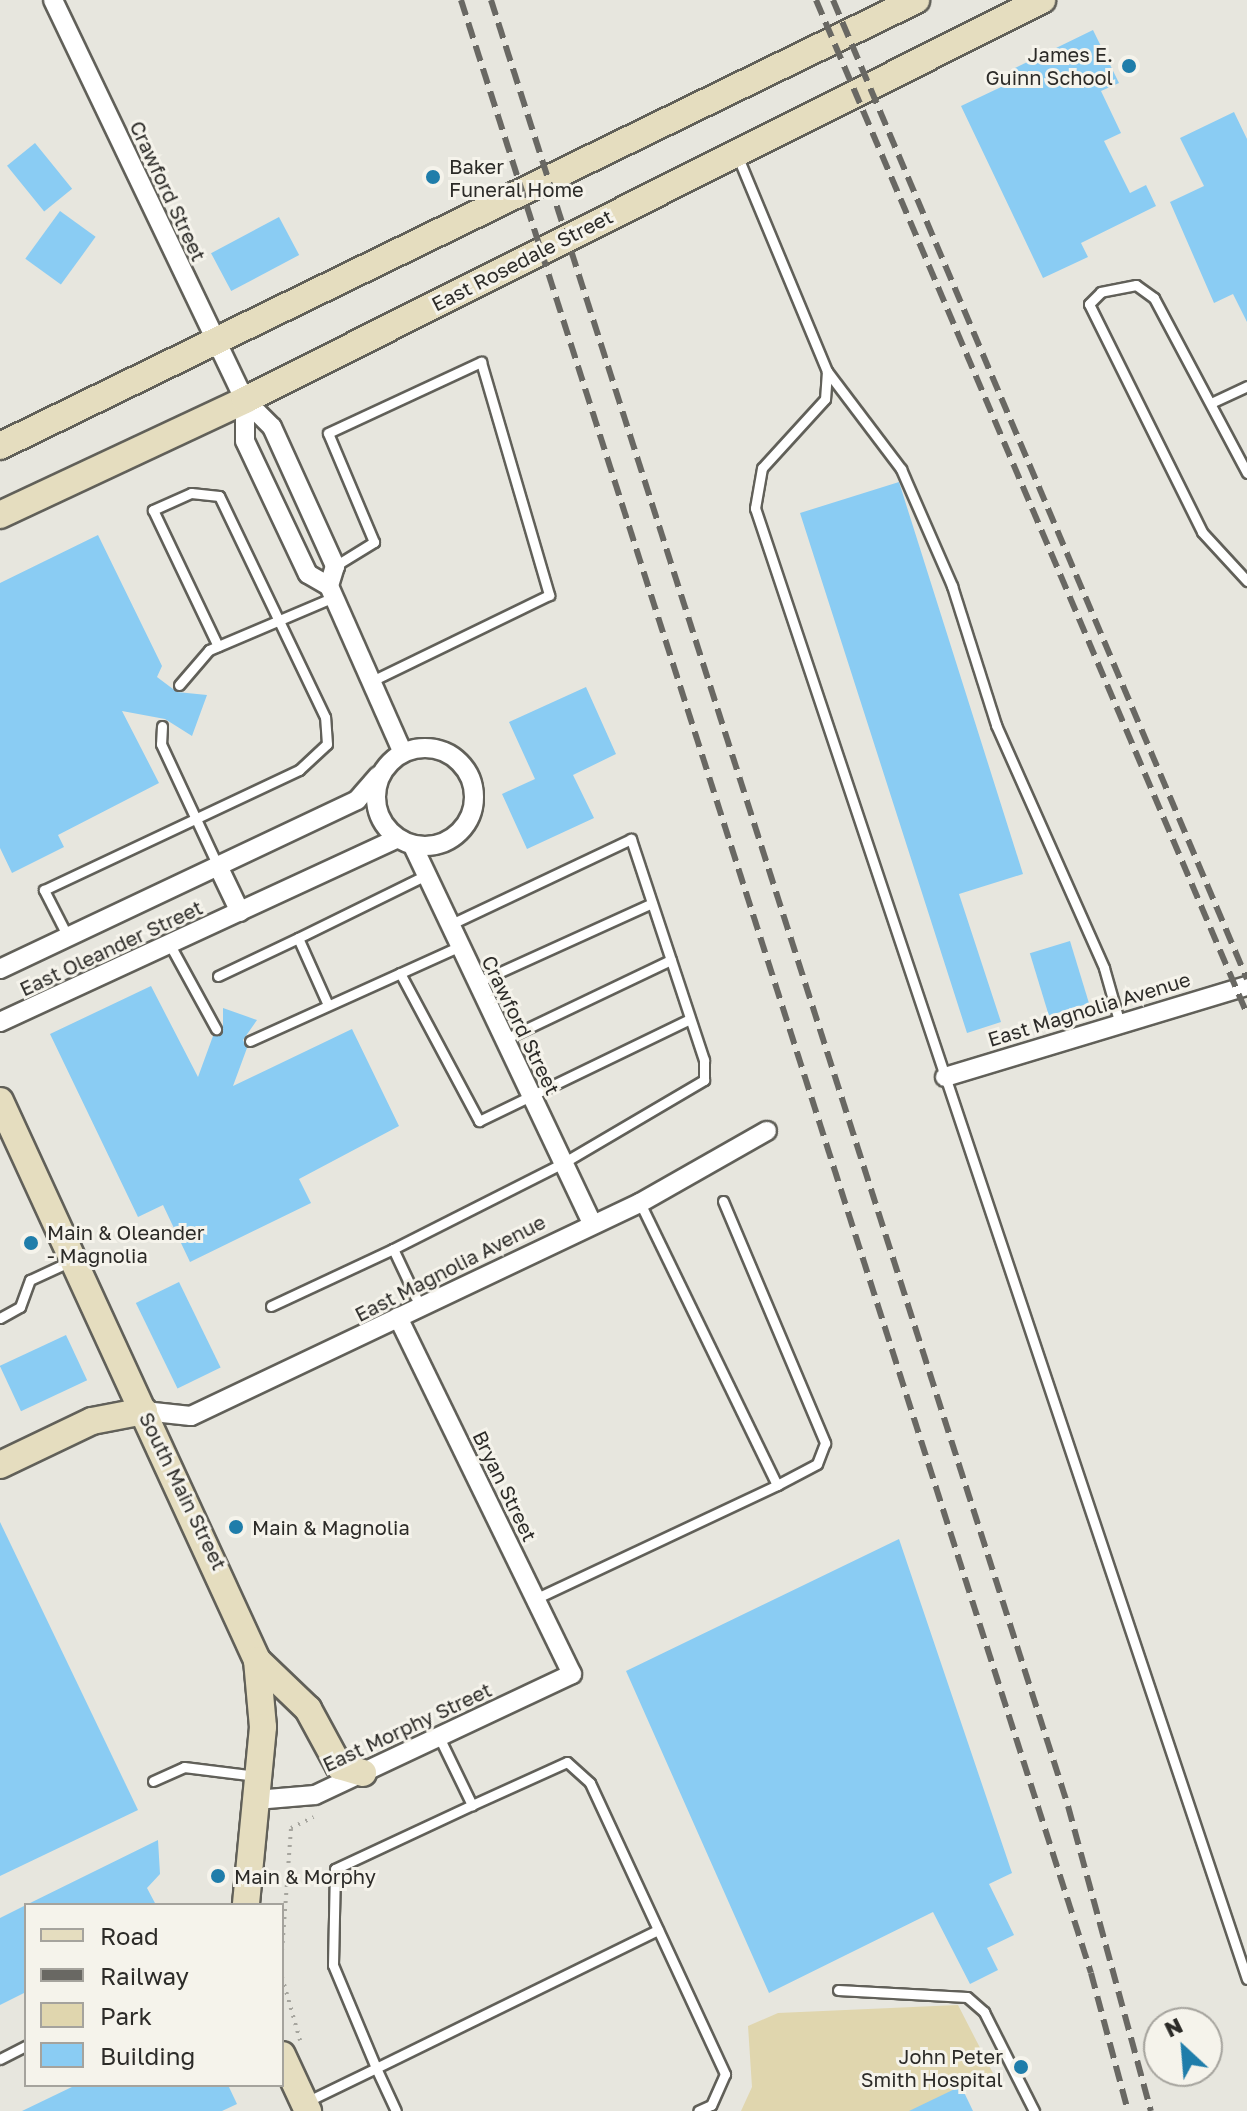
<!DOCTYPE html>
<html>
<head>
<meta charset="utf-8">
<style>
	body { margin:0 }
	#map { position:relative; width:1247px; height:2111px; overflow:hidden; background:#e7e6de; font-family:"Golos Text",sans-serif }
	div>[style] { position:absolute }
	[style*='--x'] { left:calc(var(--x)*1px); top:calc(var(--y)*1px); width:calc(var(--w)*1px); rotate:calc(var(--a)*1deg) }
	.green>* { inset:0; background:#e0d6ae }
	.building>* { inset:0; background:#8accf3; transform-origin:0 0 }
	.path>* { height:4px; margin-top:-2px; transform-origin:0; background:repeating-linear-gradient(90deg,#a6a59e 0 2px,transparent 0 8px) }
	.roads { filter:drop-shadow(2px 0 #616059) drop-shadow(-2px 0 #616059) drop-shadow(0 2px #616059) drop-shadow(0 -2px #616059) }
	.lane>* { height:9px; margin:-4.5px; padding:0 4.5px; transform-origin:4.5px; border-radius:4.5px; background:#fff }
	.street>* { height:18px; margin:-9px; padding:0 9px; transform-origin:9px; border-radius:9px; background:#fff }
	.street>.ring { margin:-9px; padding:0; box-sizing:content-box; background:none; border:18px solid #fff; border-radius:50% }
	.secondary>* { height:26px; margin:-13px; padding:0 13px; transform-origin:13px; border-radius:13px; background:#e5ddbf }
	.rail>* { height:6px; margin-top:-3px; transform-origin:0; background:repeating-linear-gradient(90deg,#696863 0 16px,transparent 0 24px) }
	.dots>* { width:22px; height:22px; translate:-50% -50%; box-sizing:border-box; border:4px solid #f5f3eb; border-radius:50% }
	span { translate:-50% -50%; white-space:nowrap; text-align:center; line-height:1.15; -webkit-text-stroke:6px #f5f3eb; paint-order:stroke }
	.poi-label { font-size:20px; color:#2c2b28 }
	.right { translate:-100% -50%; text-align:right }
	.left { translate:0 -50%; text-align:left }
	.street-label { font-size:20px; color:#2c2b28 }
	.legend { position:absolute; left:24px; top:1903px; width:260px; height:184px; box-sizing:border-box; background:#f5f3eb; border:2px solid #a5a39d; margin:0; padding:10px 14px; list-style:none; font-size:24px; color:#2c2b28 }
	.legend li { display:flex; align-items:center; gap:16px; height:40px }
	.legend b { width:40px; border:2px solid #a5a39d }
	.north { position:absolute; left:1143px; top:2007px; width:80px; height:80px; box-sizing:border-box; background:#f5f3eb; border:2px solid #a5a39d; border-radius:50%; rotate:334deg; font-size:22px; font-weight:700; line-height:32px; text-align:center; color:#2c2b28 }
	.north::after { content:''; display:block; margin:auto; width:28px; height:36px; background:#1f7daa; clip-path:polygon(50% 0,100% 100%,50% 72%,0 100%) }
</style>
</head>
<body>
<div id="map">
	<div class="green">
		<i style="clip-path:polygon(958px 2005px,995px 2077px,917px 2111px,741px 2111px,752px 2087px,748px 2026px,778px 2013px)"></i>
	</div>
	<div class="building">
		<i style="clip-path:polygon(1093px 30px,1119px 83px,1101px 91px,1121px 133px,1104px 141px,1130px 193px,1146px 185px,1156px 206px,1081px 243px,1088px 257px,1043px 278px,961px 106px,1018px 79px,1013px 69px)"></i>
		<i style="clip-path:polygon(1234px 112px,1247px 139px,1247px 322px,1233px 294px,1214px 303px,1170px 202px,1204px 186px,1180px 138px)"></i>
		<i style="left:35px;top:143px;width:59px;height:36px;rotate:51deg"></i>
		<i style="left:60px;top:211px;width:44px;height:59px;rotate:36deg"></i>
		<i style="left:279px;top:217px;width:43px;height:77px;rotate:62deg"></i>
		<i style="clip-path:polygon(899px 482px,1023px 874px,959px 894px,1001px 1022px,967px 1033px,800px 513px)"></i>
		<i style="clip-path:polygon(98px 535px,162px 666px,157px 677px,177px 692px,207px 695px,192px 736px,165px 719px,122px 711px,159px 783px,58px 835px,64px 847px,12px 873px,0 848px,0 583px)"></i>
		<i style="clip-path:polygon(586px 687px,616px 754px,573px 775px,594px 818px,527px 849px,502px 794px,535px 779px,509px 722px)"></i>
		<i style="left:1070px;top:941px;width:65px;height:42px;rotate:73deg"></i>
		<i style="clip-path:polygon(151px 986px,198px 1077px,213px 1036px,223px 1032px,223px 1008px,257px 1020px,243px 1040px,247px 1048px,233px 1086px,352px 1029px,399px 1126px,299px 1179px,311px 1203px,190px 1262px,163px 1205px,138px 1217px,50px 1034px)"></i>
		<i style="left:179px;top:1282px;width:95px;height:48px;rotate:64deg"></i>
		<i style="left:66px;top:1335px;width:50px;height:73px;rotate:65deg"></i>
		<i style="clip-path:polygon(0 1522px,138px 1810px,0 1876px)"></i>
		<i style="clip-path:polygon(899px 1539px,1012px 1873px,989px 1884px,1014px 1935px,987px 1948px,998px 1970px,970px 1984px,933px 1912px,769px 1993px,626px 1671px)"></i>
		<i style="clip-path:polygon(158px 1840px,160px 1874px,147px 1888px,156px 1905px,26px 1905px)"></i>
		<i style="clip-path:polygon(26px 1905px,26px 1992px,0 2005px,0 1918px)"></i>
		<i style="clip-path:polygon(76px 2085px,228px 2085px,237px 2104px,222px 2111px,22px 2111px)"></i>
		<i style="clip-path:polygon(961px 2086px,973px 2111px,909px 2111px)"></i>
	</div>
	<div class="path">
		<i style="--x:282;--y:1951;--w:123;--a:-85.8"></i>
		<i style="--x:291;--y:1828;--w:25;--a:-26"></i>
		<i style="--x:282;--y:1977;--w:66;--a:74.1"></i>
	</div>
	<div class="roads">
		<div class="lane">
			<i style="--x:737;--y:155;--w:234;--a:67.4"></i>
			<i style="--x:827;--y:371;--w:28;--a:94"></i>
			<i style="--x:825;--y:399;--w:93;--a:132.4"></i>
			<i style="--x:762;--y:468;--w:41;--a:99.9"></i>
			<i style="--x:755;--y:508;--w:1551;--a:71.51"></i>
			<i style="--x:827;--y:371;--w:123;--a:52.9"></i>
			<i style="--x:901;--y:469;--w:128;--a:66.4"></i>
			<i style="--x:952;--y:586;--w:146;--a:72.4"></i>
			<i style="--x:996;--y:725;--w:266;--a:66"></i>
			<i style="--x:1104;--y:968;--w:58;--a:74.1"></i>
			<i style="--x:1211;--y:403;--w:40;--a:-25"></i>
			<i style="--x:1247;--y:473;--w:198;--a:-118"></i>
			<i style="--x:1154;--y:298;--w:22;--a:-144"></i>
			<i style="--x:1136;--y:285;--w:36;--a:169"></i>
			<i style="--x:1101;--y:292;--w:17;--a:135"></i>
			<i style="--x:1089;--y:304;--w:254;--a:63.6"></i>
			<i style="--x:1202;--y:532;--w:67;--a:47.4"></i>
			<i style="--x:335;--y:566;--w:46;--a:-31.6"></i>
			<i style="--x:374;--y:542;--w:118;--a:-112.9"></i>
			<i style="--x:328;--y:433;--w:169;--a:-24.9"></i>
			<i style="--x:481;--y:362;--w:243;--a:73.7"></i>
			<i style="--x:549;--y:595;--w:197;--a:154.1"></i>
			<i style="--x:179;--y:685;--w:46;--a:-49.4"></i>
			<i style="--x:209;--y:650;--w:136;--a:-23"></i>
			<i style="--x:162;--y:726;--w:18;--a:93"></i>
			<i style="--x:161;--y:744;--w:135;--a:65"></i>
			<i style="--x:68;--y:937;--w:53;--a:-117.1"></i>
			<i style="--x:44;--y:890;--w:282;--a:-25.2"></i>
			<i style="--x:299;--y:770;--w:38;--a:-43"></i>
			<i style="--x:327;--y:744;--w:27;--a:-94"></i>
			<i style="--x:325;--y:717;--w:245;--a:-115.6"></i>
			<i style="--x:219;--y:496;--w:28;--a:-174"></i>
			<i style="--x:191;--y:493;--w:42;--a:155.9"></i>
			<i style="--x:153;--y:510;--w:151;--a:64.5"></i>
			<i style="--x:170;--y:945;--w:96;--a:61.3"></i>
			<i style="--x:400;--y:973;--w:168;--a:61.9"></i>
			<i style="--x:479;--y:1121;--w:234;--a:-25.8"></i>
			<i style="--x:218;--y:976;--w:89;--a:-25.4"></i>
			<i style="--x:476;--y:983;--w:193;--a:-24.4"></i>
			<i style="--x:328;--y:1005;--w:73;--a:-114.1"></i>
			<i style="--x:298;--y:938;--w:140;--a:-26.2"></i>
			<i style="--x:503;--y:1040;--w:186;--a:-25.5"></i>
			<i style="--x:250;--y:1041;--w:228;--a:-24.3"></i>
			<i style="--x:723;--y:1201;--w:263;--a:67.1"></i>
			<i style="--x:825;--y:1443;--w:22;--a:111"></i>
			<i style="--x:817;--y:1464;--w:45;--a:152.3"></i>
			<i style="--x:271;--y:1306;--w:135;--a:-25"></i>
			<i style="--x:420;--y:1306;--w:63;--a:-115.3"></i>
			<i style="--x:393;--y:1249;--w:191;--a:-26.8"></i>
			<i style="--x:563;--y:1163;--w:164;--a:-30.5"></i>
			<i style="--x:704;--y:1080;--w:20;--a:-90"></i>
			<i style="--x:704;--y:1060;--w:233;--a:-108.3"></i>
			<i style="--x:631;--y:839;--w:201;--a:154.7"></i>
			<i style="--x:0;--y:1318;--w:23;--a:-29"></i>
			<i style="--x:20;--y:1307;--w:29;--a:-70"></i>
			<i style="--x:30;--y:1280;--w:45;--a:-24.9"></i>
			<i style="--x:535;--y:1599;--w:268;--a:-25.2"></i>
			<i style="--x:777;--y:1485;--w:314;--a:-115.9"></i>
			<i style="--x:439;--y:1737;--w:76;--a:64.1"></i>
			<i style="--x:472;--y:1805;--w:104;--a:-24.4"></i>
			<i style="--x:567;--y:1762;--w:31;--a:42"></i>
			<i style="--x:590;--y:1783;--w:321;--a:65.1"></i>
			<i style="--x:725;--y:2074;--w:34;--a:114"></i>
			<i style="--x:711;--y:2105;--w:14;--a:155"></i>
			<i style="--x:153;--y:1781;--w:34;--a:-24"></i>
			<i style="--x:184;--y:1767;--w:73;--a:7.1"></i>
			<i style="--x:472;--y:1805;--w:151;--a:155"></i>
			<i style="--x:335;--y:1869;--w:96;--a:91.2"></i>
			<i style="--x:333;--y:1965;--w:112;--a:67.3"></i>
			<i style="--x:376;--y:2068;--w:314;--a:-26.1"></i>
			<i style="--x:838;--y:1990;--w:129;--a:3.1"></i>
			<i style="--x:967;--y:1997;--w:23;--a:41"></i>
			<i style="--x:984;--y:2012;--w:111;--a:63.2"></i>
			<i style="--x:0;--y:2059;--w:29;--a:-27"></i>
			<i style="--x:306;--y:2102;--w:78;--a:-25.9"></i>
			<i style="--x:376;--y:2068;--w:47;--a:65.1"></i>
		</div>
		<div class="street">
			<i style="--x:53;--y:0;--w:444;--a:64.4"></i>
			<i style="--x:245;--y:400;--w:38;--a:45"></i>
			<i style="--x:272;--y:427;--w:153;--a:65.6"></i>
			<i style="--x:335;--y:566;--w:21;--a:107"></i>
			<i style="--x:245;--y:400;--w:41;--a:90"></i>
			<i style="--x:245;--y:441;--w:147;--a:64.7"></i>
			<i style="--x:308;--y:574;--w:24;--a:30"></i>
			<i style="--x:329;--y:586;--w:180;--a:66.1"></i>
			<i class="ring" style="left:376px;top:748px;width:80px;height:80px"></i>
			<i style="--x:413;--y:846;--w:417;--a:64.6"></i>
			<i style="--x:218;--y:866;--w:51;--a:64.4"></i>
			<i style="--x:0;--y:969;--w:395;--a:-25.3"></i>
			<i style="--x:357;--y:800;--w:32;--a:-49"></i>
			<i style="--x:0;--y:1022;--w:436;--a:-24.8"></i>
			<i style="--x:945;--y:1077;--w:315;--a:-16.8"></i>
			<i style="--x:144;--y:1411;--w:47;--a:6.1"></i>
			<i style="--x:191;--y:1416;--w:497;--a:-25.4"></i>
			<i style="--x:640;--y:1203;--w:146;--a:-29.6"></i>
			<i style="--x:256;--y:1800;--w:59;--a:-4.8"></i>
			<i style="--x:315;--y:1795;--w:284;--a:-25.2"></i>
			<i style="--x:572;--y:1674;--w:397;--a:-116"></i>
		</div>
		<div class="secondary">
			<i style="--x:0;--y:446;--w:1019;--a:-25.96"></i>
			<i style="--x:0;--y:515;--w:271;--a:-25.1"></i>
			<i style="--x:245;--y:400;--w:892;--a:-26.65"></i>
			<i style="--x:0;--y:1101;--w:615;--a:65.31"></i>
			<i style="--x:257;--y:1660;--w:67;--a:84.9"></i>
			<i style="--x:263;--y:1727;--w:179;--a:95.5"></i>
			<i style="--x:0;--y:1465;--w:102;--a:-25.6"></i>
			<i style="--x:92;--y:1421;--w:53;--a:-10.9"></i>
			<i style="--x:257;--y:1660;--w:71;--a:43.9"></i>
			<i style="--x:308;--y:1709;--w:65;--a:61.5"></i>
			<i style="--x:339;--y:1766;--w:25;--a:16"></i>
			<i style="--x:282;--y:2055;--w:62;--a:65.1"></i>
		</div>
	</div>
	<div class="rail">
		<i style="--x:461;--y:0;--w:2071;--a:72.29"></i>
		<i style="--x:1091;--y:1973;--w:143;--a:75"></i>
		<i style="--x:491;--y:0;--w:1896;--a:72.28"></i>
		<i style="--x:1068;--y:1806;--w:316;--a:74.8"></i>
		<i style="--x:816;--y:0;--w:1102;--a:66.97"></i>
		<i style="--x:833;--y:0;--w:1063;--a:67.08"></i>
	</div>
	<div class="dots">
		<i style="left:1129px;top:66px;background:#1f7daa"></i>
		<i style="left:433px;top:177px;background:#1f7daa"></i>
		<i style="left:31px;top:1243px;background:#1f7daa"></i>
		<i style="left:236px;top:1527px;background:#1f7daa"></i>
		<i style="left:218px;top:1876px;background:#1f7daa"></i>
		<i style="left:1021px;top:2067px;background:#1f7daa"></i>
	</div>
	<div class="poi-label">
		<span class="right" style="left:1113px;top:66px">James E.<br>Guinn School</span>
		<span class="left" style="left:449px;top:178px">Baker<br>Funeral Home</span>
		<span class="left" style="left:47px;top:1244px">Main &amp; Oleander<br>- Magnolia</span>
		<span class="left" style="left:252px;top:1527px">Main &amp; Magnolia</span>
		<span class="left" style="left:234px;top:1876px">Main &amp; Morphy</span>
		<span class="right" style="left:1003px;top:2068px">John Peter<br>Smith Hospital</span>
	</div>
	<div class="street-label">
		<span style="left:168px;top:191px;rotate:65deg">Crawford Street</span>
		<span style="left:522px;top:260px;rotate:-27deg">East Rosedale Street</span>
		<span style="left:111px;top:948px;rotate:-25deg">East Oleander Street</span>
		<span style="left:1089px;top:1009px;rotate:-17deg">East Magnolia Avenue</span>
		<span style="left:521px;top:1025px;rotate:64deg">Crawford Street</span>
		<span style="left:450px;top:1268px;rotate:-27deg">East Magnolia Avenue</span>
		<span style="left:505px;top:1486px;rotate:64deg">Bryan Street</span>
		<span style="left:183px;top:1491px;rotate:64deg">South Main Street</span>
		<span style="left:407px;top:1727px;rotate:-25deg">East Morphy Street</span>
	</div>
	<ul class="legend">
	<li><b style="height:10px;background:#e5ddbf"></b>Road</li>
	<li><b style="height:10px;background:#696863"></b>Railway</li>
	<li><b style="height:22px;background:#e0d6ae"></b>Park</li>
	<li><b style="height:22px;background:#8accf3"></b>Building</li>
	</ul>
	<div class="north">N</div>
</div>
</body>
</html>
